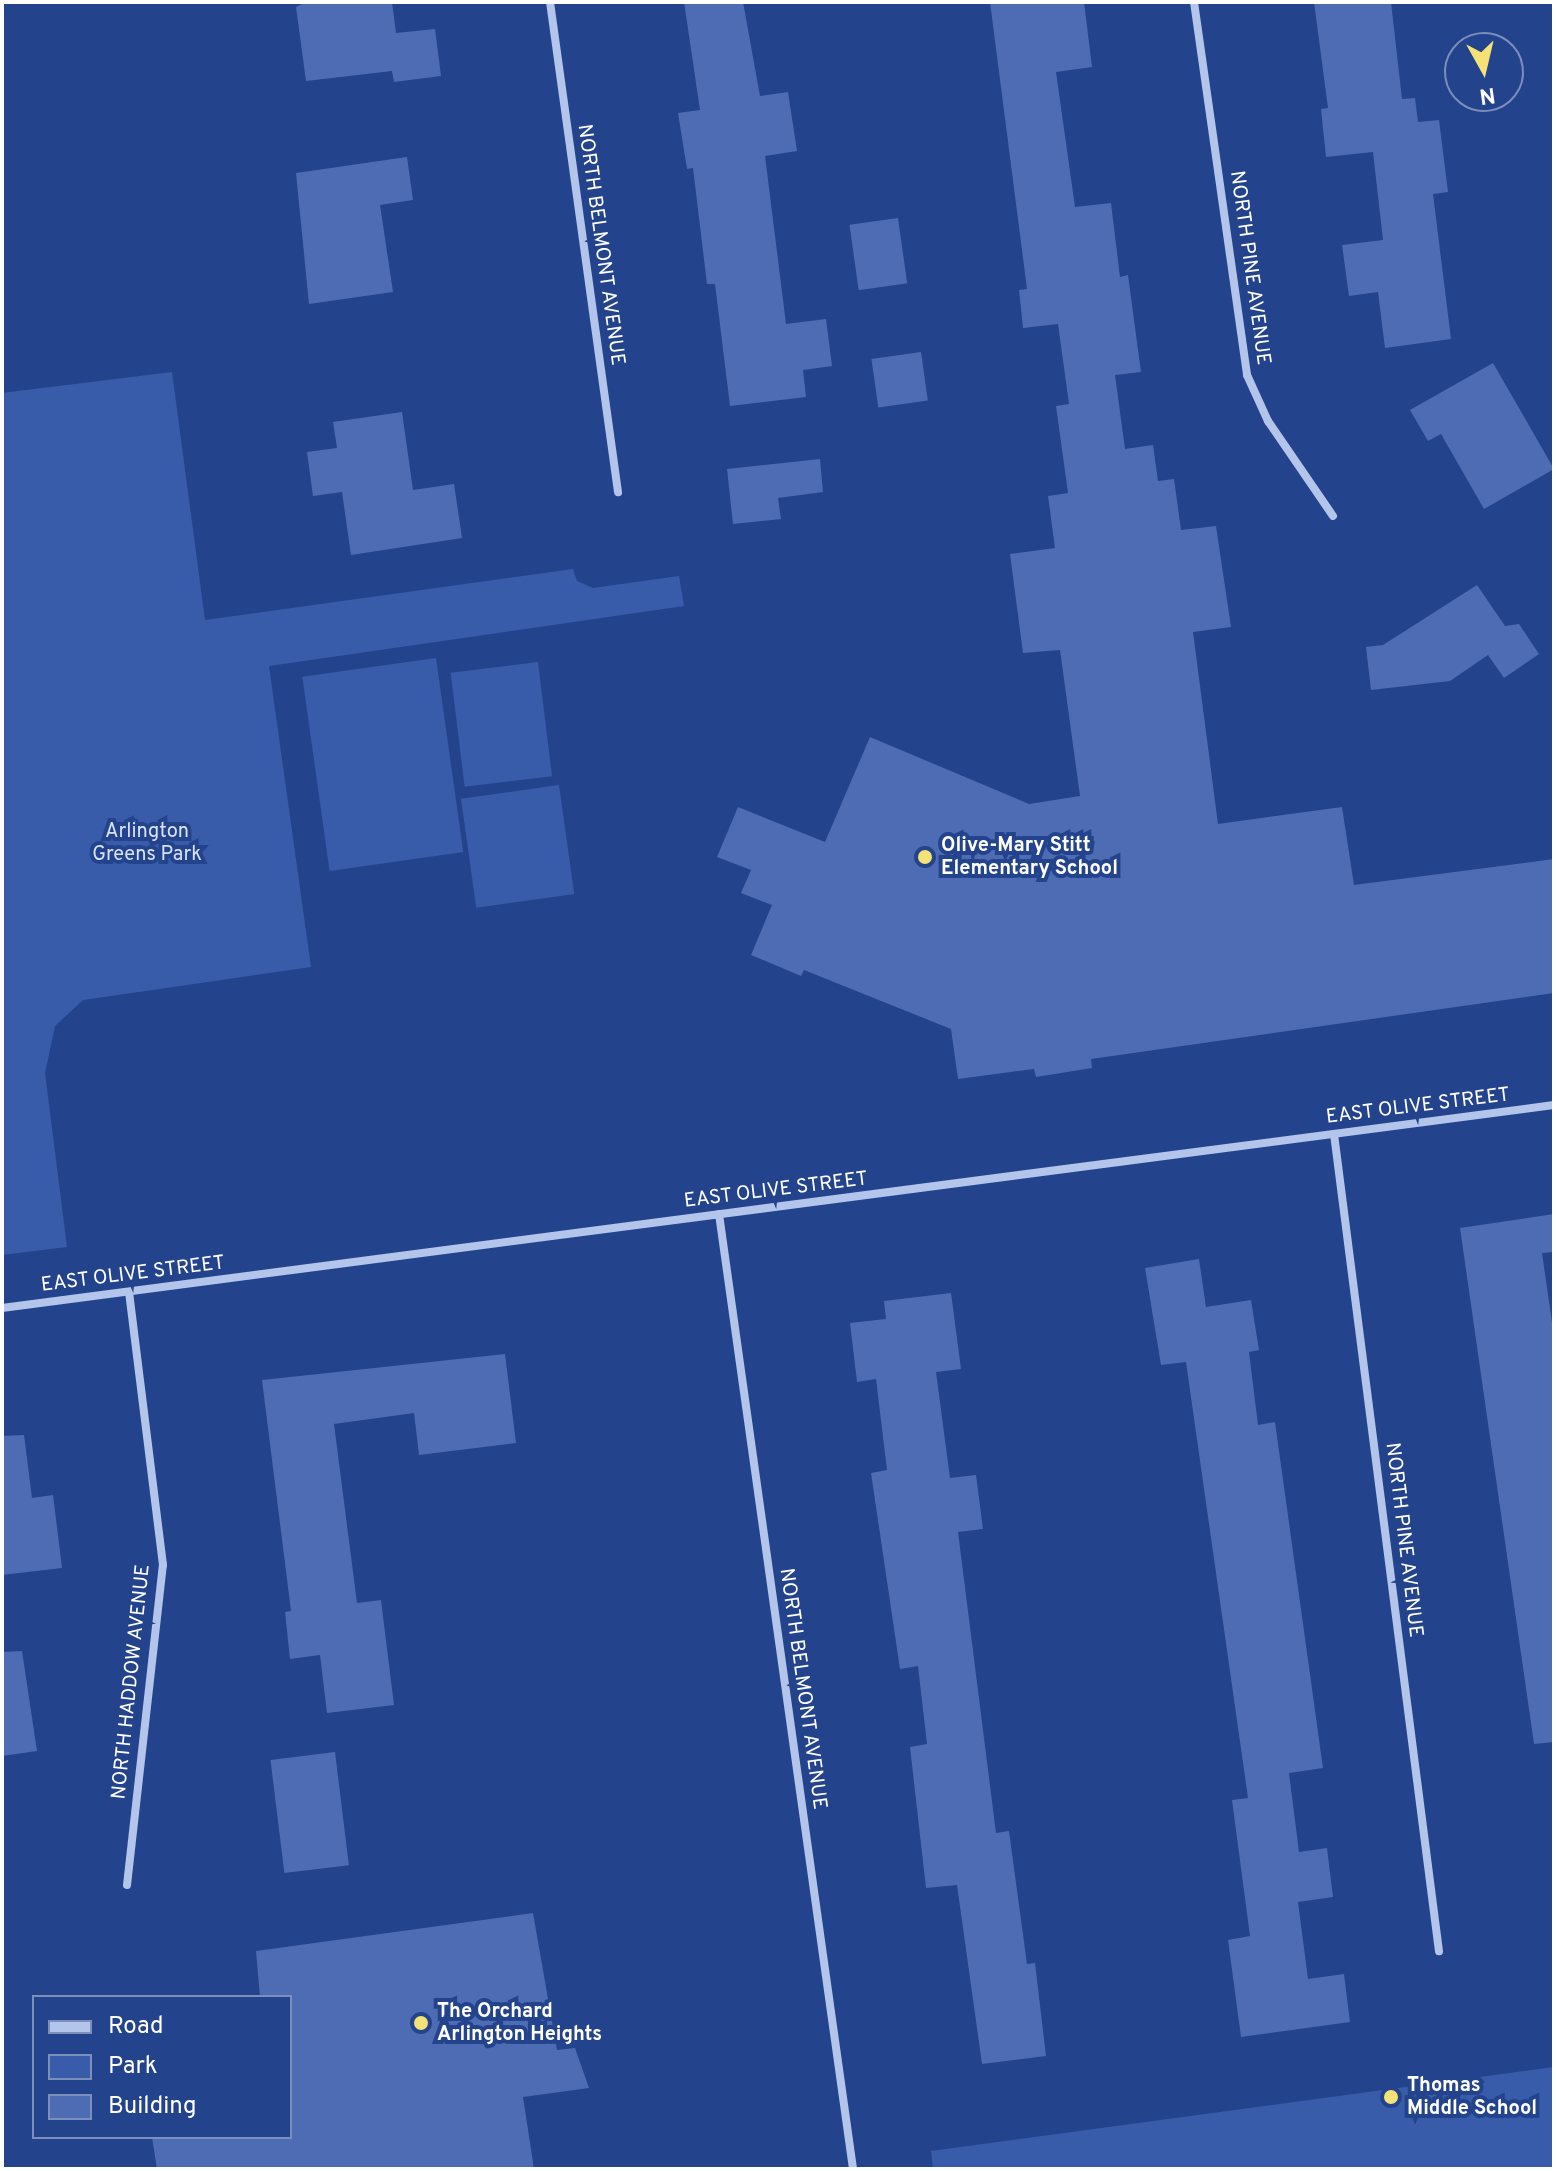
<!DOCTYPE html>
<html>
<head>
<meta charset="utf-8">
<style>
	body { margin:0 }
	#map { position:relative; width:1556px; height:2171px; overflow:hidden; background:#24438d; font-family:Overpass,sans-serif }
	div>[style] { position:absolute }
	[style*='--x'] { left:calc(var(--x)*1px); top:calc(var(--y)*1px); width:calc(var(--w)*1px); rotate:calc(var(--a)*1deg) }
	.green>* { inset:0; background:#395caa; transform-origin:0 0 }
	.building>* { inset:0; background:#4d6cb3; transform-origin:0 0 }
	.minor>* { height:8px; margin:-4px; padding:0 4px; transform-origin:4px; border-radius:4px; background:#b3c5eb }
	.dots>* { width:22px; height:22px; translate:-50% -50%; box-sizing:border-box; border:4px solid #24438d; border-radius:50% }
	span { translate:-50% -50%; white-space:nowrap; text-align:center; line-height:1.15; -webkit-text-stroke:8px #24438d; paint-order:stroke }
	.street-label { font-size:20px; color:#fff }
	.park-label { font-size:20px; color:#d8e2f8 }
	.poi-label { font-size:20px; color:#fff; font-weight:700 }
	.left { translate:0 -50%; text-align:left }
	.frame { position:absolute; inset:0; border:4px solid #fff; pointer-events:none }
	.legend { position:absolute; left:32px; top:1995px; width:260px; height:144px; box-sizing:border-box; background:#24438d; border:2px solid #7c8ebb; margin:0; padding:10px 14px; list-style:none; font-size:24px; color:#fff }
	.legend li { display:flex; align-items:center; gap:16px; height:40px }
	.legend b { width:40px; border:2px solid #7c8ebb }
	.north { position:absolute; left:1444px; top:32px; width:80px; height:80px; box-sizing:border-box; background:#24438d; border:2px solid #7c8ebb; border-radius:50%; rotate:172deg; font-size:22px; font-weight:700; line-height:32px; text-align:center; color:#fff }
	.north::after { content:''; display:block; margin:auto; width:28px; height:36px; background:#f5e277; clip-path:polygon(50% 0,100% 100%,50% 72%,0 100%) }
</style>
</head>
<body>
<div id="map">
	<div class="green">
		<i style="clip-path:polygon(172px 372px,205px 620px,573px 569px,577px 581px,593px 588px,679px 576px,684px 606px,269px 666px,311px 967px,83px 1000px,55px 1026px,45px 1073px,67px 1247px,2px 1255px,2px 393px)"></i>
		<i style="left:436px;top:658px;width:196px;height:135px;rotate:82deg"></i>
		<i style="left:538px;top:662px;width:115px;height:88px;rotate:83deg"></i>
		<i style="left:559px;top:785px;width:110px;height:99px;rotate:82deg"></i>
		<i style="clip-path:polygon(1554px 2067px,1554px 2169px,933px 2169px,931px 2151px)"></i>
	</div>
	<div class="building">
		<i style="clip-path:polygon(306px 2px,392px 2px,396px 33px,435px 29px,441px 76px,394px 82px,392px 71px,306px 81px,296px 7px)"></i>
		<i style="clip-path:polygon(684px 2px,743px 2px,760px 96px,788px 92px,797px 151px,765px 156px,786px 324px,826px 319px,832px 366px,803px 370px,806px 397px,730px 406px,715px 284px,707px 284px,693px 168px,687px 169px,678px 113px,700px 110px)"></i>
		<i style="clip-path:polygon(990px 2px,1084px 2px,1092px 67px,1056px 72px,1075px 207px,1111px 203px,1120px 277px,1128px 275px,1141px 372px,1115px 375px,1125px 449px,1153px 445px,1158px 481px,1174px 479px,1181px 530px,1216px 526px,1231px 627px,1193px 632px,1218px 824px,1342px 807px,1354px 885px,1554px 859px,1554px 993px,1091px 1059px,1092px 1068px,1036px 1077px,1034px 1069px,958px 1079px,951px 1029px,804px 970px,801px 976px,751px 955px,772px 905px,741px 893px,751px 870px,717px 857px,738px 807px,825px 842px,870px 737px,1029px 804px,1080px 796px,1060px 650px,1023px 653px,1010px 554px,1055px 548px,1048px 496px,1068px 493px,1056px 406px,1069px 404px,1058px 324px,1023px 328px,1019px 290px,1027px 289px)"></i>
		<i style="clip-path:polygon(1314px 2px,1391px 2px,1402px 99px,1415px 98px,1418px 122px,1439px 120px,1448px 192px,1433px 194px,1451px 339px,1385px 348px,1378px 292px,1349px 296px,1342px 245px,1383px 240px,1373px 152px,1326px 157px,1321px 109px,1328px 108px)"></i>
		<i style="clip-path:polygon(407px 157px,413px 200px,380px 205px,393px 292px,309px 304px,296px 173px)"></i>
		<i style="left:898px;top:218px;width:66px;height:49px;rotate:82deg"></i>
		<i style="left:921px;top:352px;width:49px;height:50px;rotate:82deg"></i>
		<i style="clip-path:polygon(1493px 363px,1554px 469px,1484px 509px,1441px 434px,1428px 441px,1410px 410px)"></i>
		<i style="clip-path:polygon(402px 412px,413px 490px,454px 484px,462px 538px,351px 555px,342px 492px,313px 496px,307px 452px,337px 448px,333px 422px)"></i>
		<i style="clip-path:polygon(820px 459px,823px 492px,778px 498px,781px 519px,733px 524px,727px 469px)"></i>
		<i style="clip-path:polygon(1477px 585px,1505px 626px,1519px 624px,1539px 654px,1504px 678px,1488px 655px,1450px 681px,1371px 690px,1366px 647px,1383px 645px)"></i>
		<i style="clip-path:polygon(1554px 1214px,1554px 1252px,1542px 1253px,1554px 1336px,1554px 1742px,1534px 1744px,1460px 1228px)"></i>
		<i style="clip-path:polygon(1199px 1259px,1206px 1307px,1251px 1300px,1259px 1350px,1249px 1352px,1258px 1425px,1275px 1422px,1323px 1768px,1289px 1773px,1299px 1852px,1327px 1848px,1333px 1897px,1298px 1902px,1308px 1979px,1344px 1974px,1350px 2022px,1241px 2037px,1228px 1940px,1250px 1936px,1232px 1800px,1248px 1798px,1186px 1362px,1161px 1365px,1145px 1268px)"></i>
		<i style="clip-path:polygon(951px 1293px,961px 1369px,936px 1372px,950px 1478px,976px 1475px,983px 1529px,958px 1532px,996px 1833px,1009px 1831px,1027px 1964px,1035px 1963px,1046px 2056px,982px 2064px,957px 1885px,926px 1888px,910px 1747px,927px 1744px,918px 1666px,900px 1669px,871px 1473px,887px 1470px,876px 1379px,857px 1382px,850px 1323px,886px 1319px,884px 1301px)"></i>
		<i style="clip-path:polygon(505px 1354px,516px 1443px,419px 1455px,414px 1413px,334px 1424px,357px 1603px,381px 1600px,394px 1705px,327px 1713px,320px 1655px,290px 1659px,285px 1612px,291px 1611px,262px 1380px)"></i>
		<i style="clip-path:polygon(24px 1435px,32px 1498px,53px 1495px,62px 1568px,2px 1575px,2px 1436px)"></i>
		<i style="clip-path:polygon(22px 1651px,37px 1751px,2px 1756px,2px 1652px)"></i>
		<i style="left:335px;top:1752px;width:114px;height:65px;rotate:83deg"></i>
		<i style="clip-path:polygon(533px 1913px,557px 2050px,575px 2048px,589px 2088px,523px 2097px,534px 2169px,157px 2169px,152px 2137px,290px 2137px,290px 1997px,260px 1997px,256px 1951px)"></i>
	</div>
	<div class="minor">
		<i style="--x:550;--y:2;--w:495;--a:82.1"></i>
		<i style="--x:1194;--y:2;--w:377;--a:81.9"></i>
		<i style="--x:1247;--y:375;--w:51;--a:65.5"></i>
		<i style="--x:1268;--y:421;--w:115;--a:55.6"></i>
		<i style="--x:1334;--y:1134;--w:824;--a:82.68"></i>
		<i style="--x:719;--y:1214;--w:964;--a:82.01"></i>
		<i style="--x:2;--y:1308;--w:1565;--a:-7.45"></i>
		<i style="--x:127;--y:1885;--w:322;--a:-83.6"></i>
		<i style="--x:163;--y:1565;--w:275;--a:-97.1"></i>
	</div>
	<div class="dots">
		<i style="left:925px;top:857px;background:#f5e277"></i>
		<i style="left:421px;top:2023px;background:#f5e277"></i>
		<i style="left:1391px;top:2097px;background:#f5e277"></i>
	</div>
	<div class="street-label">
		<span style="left:600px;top:245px;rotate:82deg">NORTH BELMONT AVENUE</span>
		<span style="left:1249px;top:268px;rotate:82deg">NORTH PINE AVENUE</span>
		<span style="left:1418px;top:1107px;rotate:-7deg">EAST OLIVE STREET</span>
		<span style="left:776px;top:1191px;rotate:-7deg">EAST OLIVE STREET</span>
		<span style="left:133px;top:1275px;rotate:-7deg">EAST OLIVE STREET</span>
		<span style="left:1403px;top:1540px;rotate:83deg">NORTH PINE AVENUE</span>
		<span style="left:132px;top:1682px;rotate:-84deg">NORTH HADDOW AVENUE</span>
		<span style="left:802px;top:1689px;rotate:82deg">NORTH BELMONT AVENUE</span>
	</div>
	<div class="park-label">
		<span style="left:147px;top:844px">Arlington<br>Greens Park</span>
	</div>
	<div class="poi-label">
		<span class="left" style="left:941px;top:858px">Olive-Mary Stitt<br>Elementary School</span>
		<span class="left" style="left:437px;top:2024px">The Orchard<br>Arlington Heights</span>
		<span class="left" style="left:1407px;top:2098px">Thomas<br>Middle School</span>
	</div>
	<div class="frame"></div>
	<ul class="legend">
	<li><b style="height:10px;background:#b3c5eb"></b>Road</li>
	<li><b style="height:22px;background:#395caa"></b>Park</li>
	<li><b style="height:22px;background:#4d6cb3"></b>Building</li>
	</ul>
	<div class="north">N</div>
</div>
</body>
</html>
